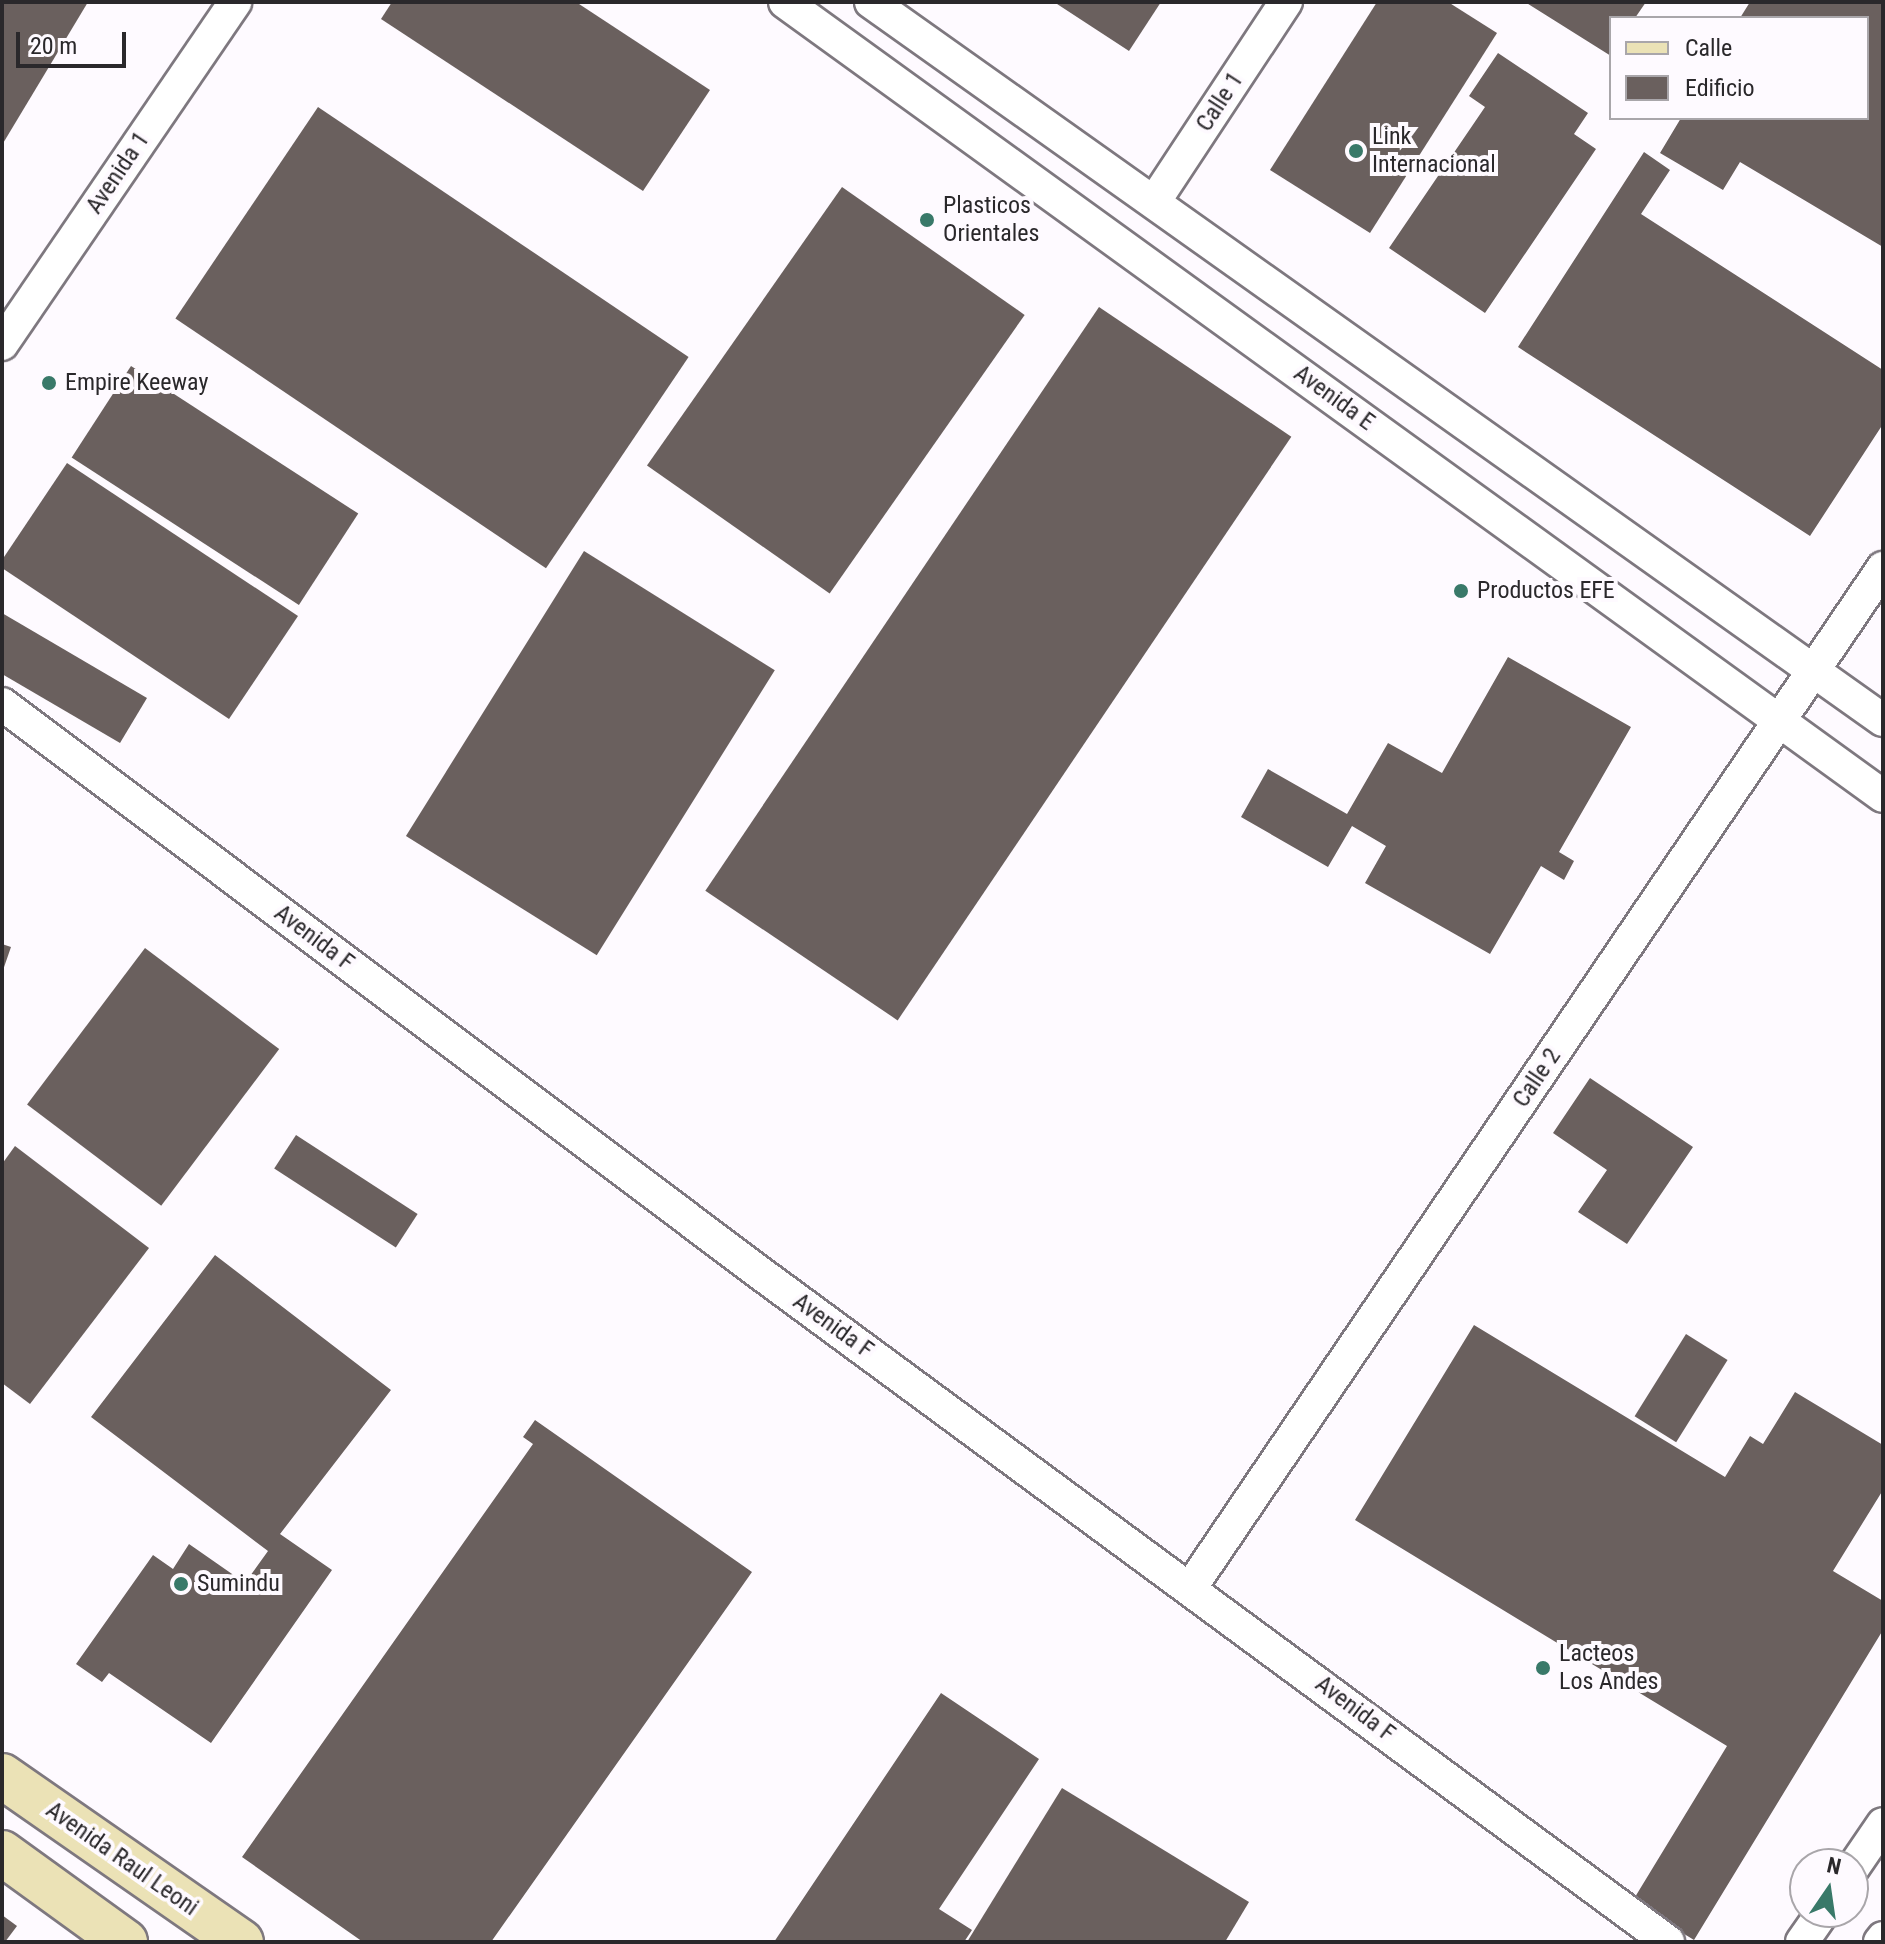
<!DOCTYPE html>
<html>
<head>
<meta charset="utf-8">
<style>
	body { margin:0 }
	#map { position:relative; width:1885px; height:1944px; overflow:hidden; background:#fefaff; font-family:"Roboto Condensed",sans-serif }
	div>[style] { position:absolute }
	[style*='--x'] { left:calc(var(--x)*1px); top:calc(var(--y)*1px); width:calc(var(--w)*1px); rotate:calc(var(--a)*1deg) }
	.building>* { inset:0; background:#6a605e; transform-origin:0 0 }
	.roads { filter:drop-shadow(2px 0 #7e787f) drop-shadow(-2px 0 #7e787f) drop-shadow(0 2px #7e787f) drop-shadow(0 -2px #7e787f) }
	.minor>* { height:32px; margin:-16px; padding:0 16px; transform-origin:16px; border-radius:16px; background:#fff }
	.secondary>* { height:44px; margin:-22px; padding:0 22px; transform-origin:22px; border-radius:22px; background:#ebe2b6 }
	.dots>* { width:22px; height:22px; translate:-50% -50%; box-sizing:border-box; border:4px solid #fefaff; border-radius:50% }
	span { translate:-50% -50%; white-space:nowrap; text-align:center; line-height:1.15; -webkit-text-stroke:8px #fefaff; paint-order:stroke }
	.street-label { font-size:24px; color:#2a282b }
	.poi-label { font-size:24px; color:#2a282b }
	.left { translate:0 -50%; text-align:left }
	.frame { position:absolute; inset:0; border:4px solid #2a282b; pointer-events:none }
	.legend { position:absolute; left:1609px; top:16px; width:260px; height:104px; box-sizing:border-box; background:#fefaff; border:2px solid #a9a6aa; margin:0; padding:10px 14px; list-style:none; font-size:24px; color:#2a282b }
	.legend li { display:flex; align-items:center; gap:16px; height:40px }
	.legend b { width:40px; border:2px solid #a9a6aa }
	.north { position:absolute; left:1789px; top:1848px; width:80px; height:80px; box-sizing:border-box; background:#fefaff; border:2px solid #a9a6aa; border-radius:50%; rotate:13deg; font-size:22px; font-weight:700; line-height:32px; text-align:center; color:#2a282b }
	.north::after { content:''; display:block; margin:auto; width:28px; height:36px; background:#397969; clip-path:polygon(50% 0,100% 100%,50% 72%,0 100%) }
	.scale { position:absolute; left:16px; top:32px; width:110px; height:36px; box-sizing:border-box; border:4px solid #2a282b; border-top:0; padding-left:10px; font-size:24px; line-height:28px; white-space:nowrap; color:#2a282b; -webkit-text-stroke:6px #fefaff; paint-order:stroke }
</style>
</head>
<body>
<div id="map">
	<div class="building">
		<i style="clip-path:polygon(2px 2px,88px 2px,2px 145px)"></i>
		<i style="clip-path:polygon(392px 2px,576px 2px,710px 90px,643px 191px,381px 19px)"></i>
		<i style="clip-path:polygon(1054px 2px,1161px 2px,1129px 51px)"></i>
		<i style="clip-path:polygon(1377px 2px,1448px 2px,1497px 33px,1370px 233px,1270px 170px)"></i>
		<i style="clip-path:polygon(1525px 2px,1646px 2px,1635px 18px,1611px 18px,1611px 56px)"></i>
		<i style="clip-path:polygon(1750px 2px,1883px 2px,1883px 247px,1740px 162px,1723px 190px,1660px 153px,1681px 118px,1867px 118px,1867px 18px,1740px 18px)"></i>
		<i style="clip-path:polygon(1498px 53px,1588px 113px,1574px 134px,1596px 149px,1485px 313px,1389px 248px,1485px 107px,1469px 96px)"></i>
		<i style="left:318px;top:107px;width:447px;height:255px;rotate:34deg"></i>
		<i style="clip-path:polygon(1644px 152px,1670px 170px,1641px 214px,1883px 370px,1883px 424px,1810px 536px,1518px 347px)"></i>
		<i style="left:842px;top:187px;width:223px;height:340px;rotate:35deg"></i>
		<i style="left:1099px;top:307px;width:232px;height:704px;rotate:34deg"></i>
		<i style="left:131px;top:366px;width:271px;height:109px;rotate:33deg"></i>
		<i style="clip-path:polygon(67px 463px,298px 616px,229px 719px,2px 568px,2px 560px)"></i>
		<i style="left:584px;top:551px;width:225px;height:336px;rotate:32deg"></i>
		<i style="clip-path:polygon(2px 613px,147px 698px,120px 743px,2px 674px)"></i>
		<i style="clip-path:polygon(1508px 657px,1631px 727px,1559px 852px,1574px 861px,1564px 880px,1541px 866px,1490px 954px,1365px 883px,1386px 846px,1352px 826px,1328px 867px,1241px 817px,1268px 769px,1347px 814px,1388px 743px,1442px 773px)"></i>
		<i style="clip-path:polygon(2px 944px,11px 947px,2px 973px)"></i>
		<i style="left:145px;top:948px;width:168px;height:196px;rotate:37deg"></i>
		<i style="clip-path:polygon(1590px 1078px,1693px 1147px,1627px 1244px,1578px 1212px,1607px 1170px,1553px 1133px)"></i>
		<i style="left:296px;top:1135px;width:145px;height:40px;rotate:33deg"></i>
		<i style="clip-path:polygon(15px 1146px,149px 1248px,30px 1404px,2px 1383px,2px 1164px)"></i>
		<i style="clip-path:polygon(215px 1255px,391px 1390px,280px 1534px,332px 1570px,211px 1743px,109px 1673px,102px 1682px,76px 1664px,153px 1555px,173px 1569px,189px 1544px,245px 1583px,268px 1551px,91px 1417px)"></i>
		<i style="clip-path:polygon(1474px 1325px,1725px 1477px,1750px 1436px,1763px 1444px,1795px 1392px,1883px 1445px,1883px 1490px,1833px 1571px,1883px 1601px,1883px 1630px,1694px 1940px,1632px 1902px,1727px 1746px,1355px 1520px)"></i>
		<i style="left:1686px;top:1334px;width:49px;height:97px;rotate:32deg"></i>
		<i style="clip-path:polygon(535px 1420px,752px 1572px,491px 1942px,363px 1942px,242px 1857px,533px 1444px,523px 1437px)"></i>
		<i style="clip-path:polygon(941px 1693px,1039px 1759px,939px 1909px,972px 1930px,964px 1942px,774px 1942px)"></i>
		<i style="clip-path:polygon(1062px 1788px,1249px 1902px,1225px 1942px,967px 1942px)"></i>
		<i style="clip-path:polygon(2px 1915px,17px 1926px,5px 1942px,2px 1942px)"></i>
	</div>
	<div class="roads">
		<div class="minor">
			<i style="--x:785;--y:2;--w:1355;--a:35.87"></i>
			<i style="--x:871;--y:2;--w:1241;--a:35.36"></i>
			<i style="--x:1154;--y:202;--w:240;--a:-56.6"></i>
			<i style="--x:2;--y:344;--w:414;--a:-55.7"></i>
			<i style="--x:2;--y:704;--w:943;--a:36.89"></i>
			<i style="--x:756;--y:1270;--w:1133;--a:36.38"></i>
			<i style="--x:1191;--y:1587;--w:1232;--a:-55.82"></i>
			<i style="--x:1853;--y:1868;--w:53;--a:-55.7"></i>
			<i style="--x:1802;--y:1942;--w:37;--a:-55"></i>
			<i style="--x:1880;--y:1942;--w:5;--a:-53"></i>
		</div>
		<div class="secondary">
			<i style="--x:2;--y:1776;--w:291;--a:34.8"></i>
			<i style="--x:2;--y:1853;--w:152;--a:35.9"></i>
		</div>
	</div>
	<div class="dots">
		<i style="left:1356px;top:151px;background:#397969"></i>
		<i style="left:927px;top:220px;background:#397969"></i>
		<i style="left:49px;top:383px;background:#397969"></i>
		<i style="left:1461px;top:591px;background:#397969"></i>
		<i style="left:181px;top:1584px;background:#397969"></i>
		<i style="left:1543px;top:1668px;background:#397969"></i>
	</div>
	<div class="street-label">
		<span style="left:1220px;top:102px;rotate:-57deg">Calle 1</span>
		<span style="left:118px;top:173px;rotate:-56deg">Avenida 1</span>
		<span style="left:1334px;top:398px;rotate:36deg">Avenida E</span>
		<span style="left:314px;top:938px;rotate:37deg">Avenida F</span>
		<span style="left:1537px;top:1078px;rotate:-56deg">Calle 2</span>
		<span style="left:833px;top:1326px;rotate:36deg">Avenida F</span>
		<span style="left:1355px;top:1709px;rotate:37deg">Avenida F</span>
		<span style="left:122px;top:1859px;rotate:35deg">Avenida Raul Leoni</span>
	</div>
	<div class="poi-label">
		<span class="left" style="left:1372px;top:151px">Link<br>Internacional</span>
		<span class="left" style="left:943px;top:220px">Plasticos<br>Orientales</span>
		<span class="left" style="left:65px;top:383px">Empire Keeway</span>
		<span class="left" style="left:1477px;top:591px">Productos EFE</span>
		<span class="left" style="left:197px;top:1584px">Sumindu</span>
		<span class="left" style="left:1559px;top:1668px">Lacteos<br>Los Andes</span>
	</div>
	<div class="frame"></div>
	<ul class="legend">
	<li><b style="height:10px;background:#ebe2b6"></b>Calle</li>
	<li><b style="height:22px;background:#6a605e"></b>Edificio</li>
	</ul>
	<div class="north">N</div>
	<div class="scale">20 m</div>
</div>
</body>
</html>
